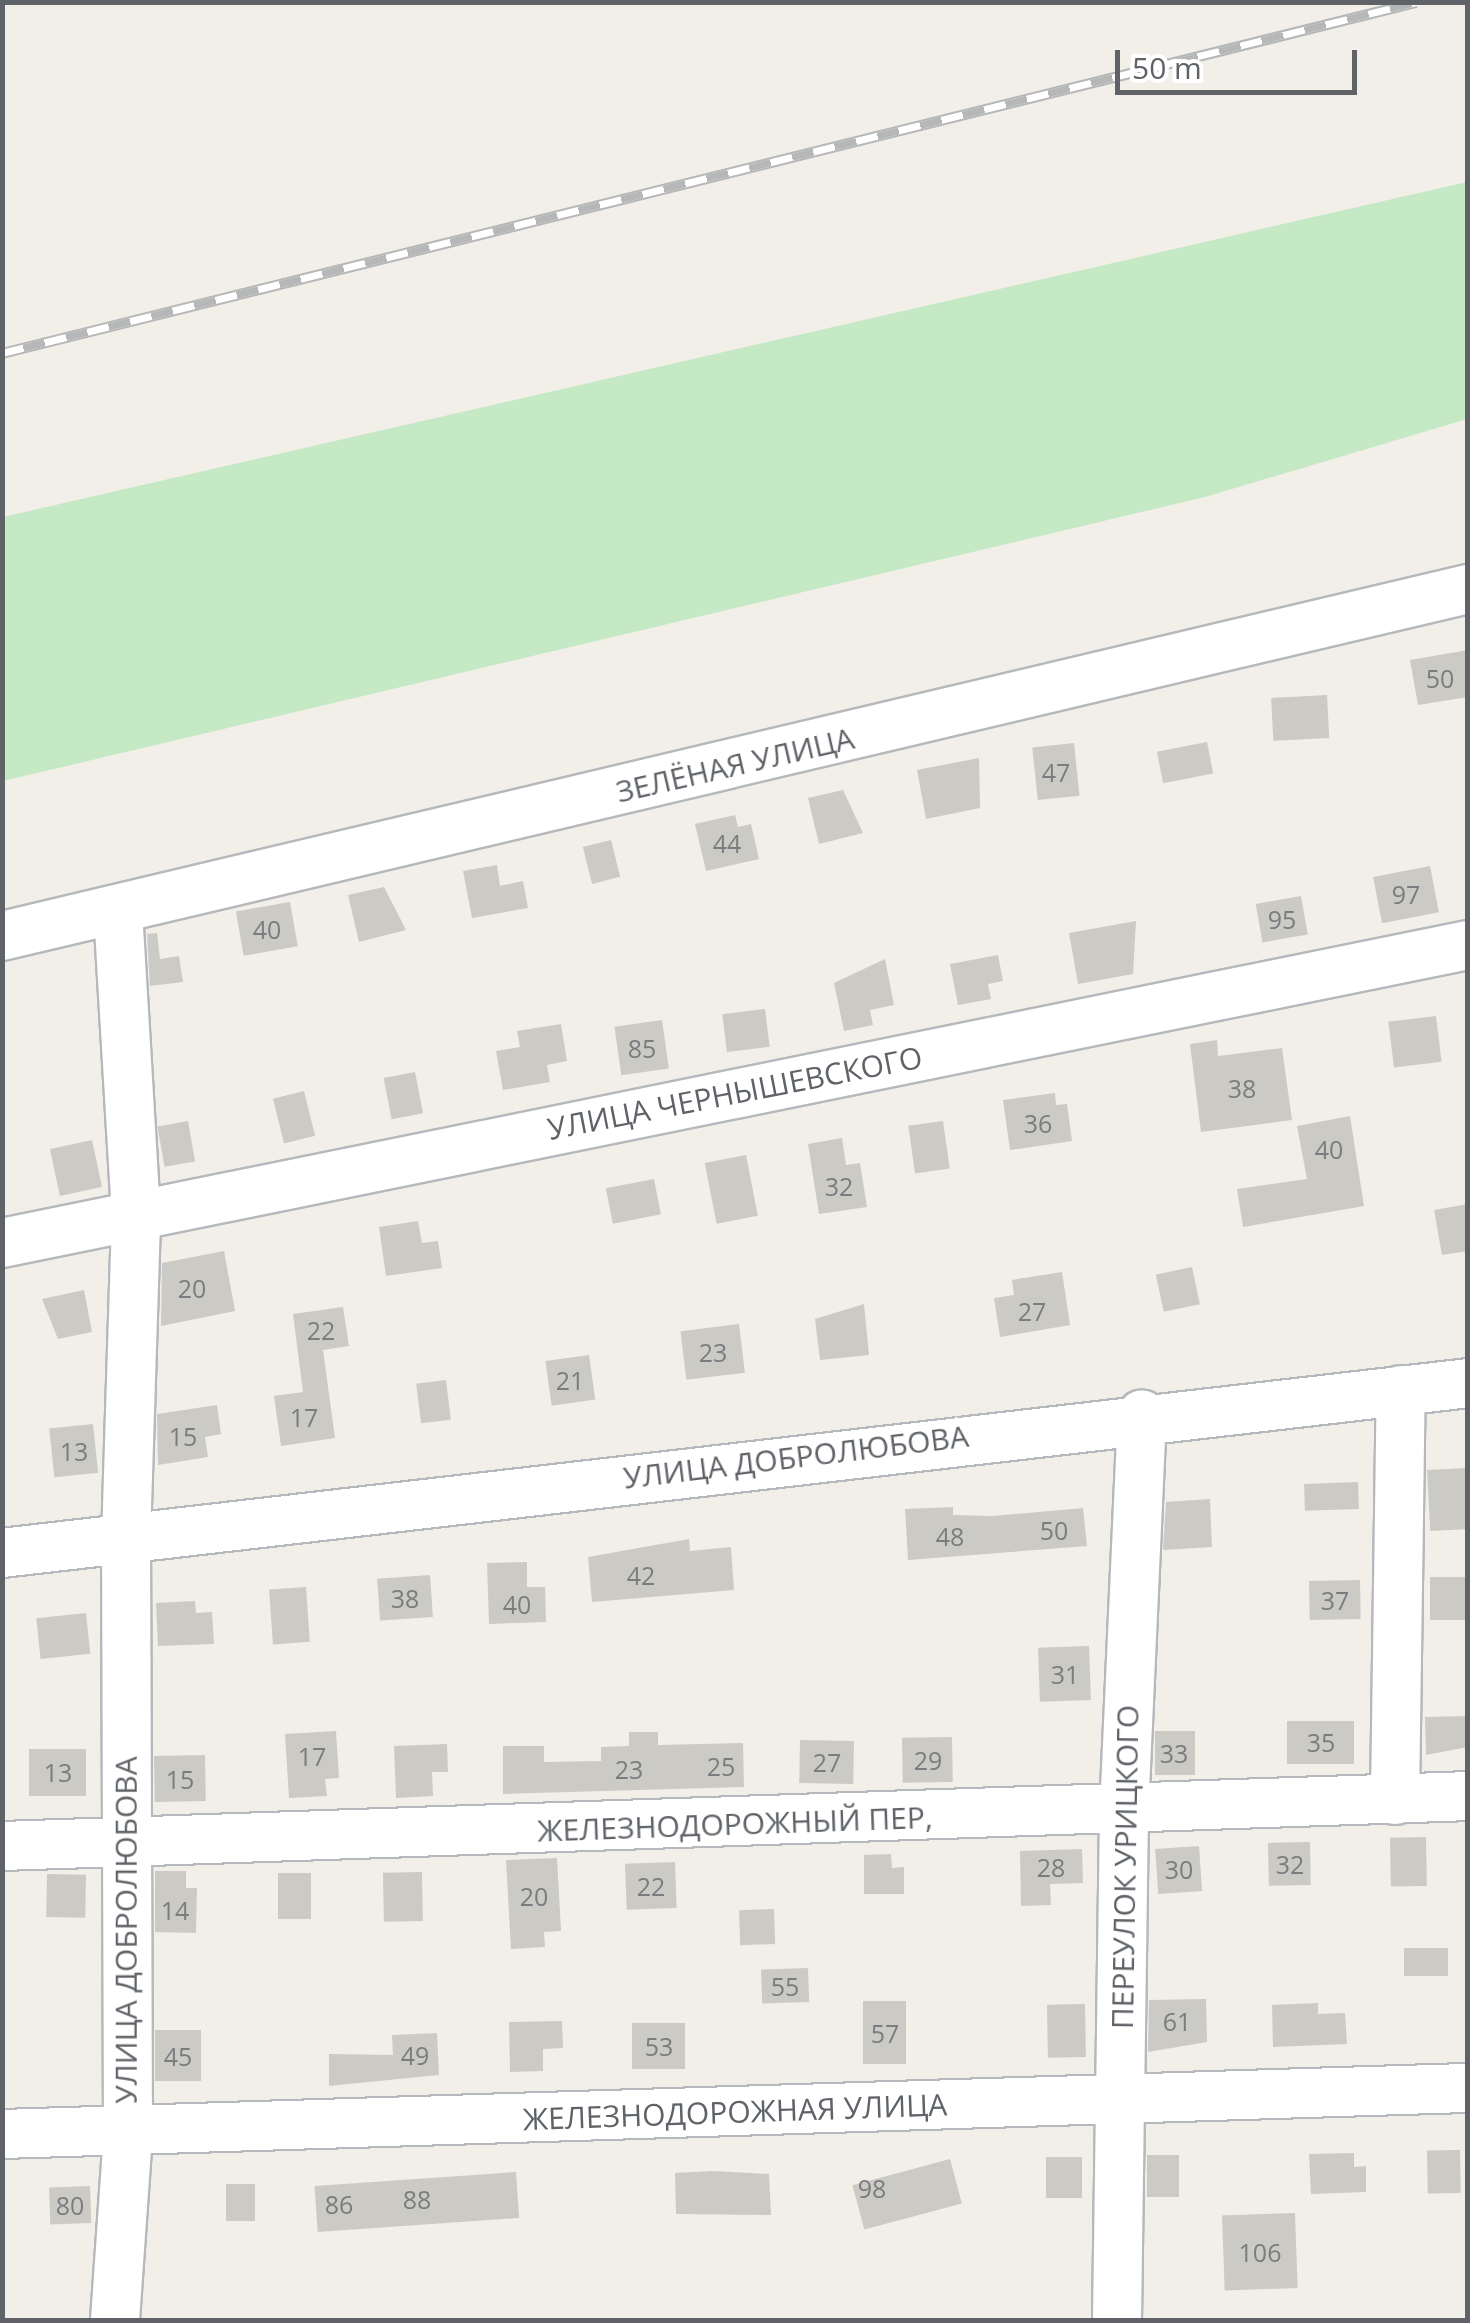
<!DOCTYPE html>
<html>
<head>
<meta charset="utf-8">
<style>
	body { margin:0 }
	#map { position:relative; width:1470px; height:2323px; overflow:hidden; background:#f1efe8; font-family:"Open Sans",sans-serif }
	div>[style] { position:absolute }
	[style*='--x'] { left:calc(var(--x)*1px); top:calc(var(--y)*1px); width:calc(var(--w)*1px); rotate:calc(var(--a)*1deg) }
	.green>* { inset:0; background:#c5e8c5 }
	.building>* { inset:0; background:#cccac5; transform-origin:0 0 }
	.roads { filter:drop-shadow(2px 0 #b5b8bc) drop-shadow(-2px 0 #b5b8bc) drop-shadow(0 2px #b5b8bc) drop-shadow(0 -2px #b5b8bc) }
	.minor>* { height:48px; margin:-24px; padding:0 24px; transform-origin:24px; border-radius:24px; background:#fff }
	.rail>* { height:11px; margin-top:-5.5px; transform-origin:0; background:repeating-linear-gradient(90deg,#fff 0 22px,#b6b7b8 0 44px); box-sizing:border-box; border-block:2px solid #b6b7b8 }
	span { translate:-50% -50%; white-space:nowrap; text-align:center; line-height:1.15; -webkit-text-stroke:8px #fff; paint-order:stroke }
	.number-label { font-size:25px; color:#7a7d7f }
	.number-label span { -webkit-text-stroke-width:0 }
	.street-label { font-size:30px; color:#5f6368 }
	.frame { position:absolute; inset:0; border:5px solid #5f6368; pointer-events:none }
	.scale { position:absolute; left:1115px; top:50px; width:242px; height:45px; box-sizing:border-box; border:5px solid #5f6368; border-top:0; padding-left:12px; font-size:30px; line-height:35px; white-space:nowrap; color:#5f6368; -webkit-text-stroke:8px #fff; paint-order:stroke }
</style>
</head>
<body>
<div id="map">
	<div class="green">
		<i style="clip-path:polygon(1467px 182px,1467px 419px,1205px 497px,3px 781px,3px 517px)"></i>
	</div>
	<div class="building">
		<i style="clip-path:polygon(1468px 650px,1468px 697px,1418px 705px,1410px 660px)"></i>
		<i style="left:1327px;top:695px;width:43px;height:56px;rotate:87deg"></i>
		<i style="left:1207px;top:742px;width:32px;height:51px;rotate:79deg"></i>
		<i style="left:1074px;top:743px;width:53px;height:42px;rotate:84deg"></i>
		<i style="clip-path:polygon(979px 758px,980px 808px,926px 819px,917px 770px)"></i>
		<i style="clip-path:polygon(843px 790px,863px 833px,819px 844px,808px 798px)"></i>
		<i style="clip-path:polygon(735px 815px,738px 827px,751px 824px,759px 859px,706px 871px,695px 824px)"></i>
		<i style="left:611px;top:840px;width:38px;height:29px;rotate:76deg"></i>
		<i style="clip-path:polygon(497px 865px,500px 886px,523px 881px,528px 908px,472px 918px,463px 871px)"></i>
		<i style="left:1430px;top:866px;width:47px;height:58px;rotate:79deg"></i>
		<i style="clip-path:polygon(384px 887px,406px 930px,359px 942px,348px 895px)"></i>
		<i style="left:1301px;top:896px;width:39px;height:46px;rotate:80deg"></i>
		<i style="left:290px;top:902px;width:45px;height:55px;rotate:80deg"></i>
		<i style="clip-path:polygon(1136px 921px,1133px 974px,1078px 984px,1069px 933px)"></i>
		<i style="clip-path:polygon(157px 933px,160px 959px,179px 956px,183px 982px,150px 986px,147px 934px)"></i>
		<i style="clip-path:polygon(998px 955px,1003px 981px,988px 984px,991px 999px,958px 1005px,950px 964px)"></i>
		<i style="clip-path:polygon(885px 959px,894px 1005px,870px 1010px,873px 1025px,844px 1031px,834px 983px)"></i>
		<i style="left:765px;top:1009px;width:38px;height:43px;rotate:83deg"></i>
		<i style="left:1436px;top:1016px;width:46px;height:48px;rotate:83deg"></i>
		<i style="left:662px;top:1020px;width:49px;height:48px;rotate:82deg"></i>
		<i style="clip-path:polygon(561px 1024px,567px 1061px,547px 1065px,550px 1082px,503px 1090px,496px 1051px,520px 1047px,517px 1031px)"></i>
		<i style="clip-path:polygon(1217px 1040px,1218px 1056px,1282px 1048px,1292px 1120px,1201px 1132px,1190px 1044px)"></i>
		<i style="left:415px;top:1072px;width:42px;height:32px;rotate:79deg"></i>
		<i style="left:304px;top:1091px;width:46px;height:32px;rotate:76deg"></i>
		<i style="clip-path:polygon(1055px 1093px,1056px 1105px,1067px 1104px,1072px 1141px,1010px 1150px,1003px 1100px)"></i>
		<i style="clip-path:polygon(1350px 1116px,1364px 1206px,1243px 1227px,1237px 1189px,1307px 1179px,1297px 1126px)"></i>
		<i style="left:188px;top:1121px;width:41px;height:31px;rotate:80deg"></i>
		<i style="left:943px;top:1121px;width:48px;height:35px;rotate:82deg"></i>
		<i style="clip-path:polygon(842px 1138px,846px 1165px,860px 1163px,867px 1207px,819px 1214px,808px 1144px)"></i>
		<i style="left:92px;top:1140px;width:48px;height:43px;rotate:78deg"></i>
		<i style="left:746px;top:1155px;width:62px;height:42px;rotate:79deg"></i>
		<i style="left:654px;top:1179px;width:36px;height:49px;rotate:79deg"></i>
		<i style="clip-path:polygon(1468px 1204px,1468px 1251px,1442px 1255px,1434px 1210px)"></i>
		<i style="clip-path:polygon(418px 1221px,422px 1243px,438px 1241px,442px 1268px,386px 1276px,379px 1227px)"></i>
		<i style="clip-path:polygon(224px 1251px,235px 1311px,161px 1326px,162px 1263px)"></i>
		<i style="left:1192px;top:1267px;width:38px;height:37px;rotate:78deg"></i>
		<i style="clip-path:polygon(1062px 1272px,1070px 1325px,1000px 1337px,994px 1298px,1014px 1295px,1012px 1280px)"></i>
		<i style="clip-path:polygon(84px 1290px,92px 1332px,58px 1339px,42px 1299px)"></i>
		<i style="clip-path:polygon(864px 1304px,869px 1355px,820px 1360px,815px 1319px)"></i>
		<i style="clip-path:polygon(343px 1307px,349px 1346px,323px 1350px,335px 1438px,281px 1446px,274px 1396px,303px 1392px,293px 1314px)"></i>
		<i style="left:739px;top:1324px;width:49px;height:59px;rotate:83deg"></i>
		<i style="left:589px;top:1355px;width:45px;height:44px;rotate:82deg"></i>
		<i style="left:446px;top:1380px;width:40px;height:30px;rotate:83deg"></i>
		<i style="clip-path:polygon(217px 1405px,221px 1434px,205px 1437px,208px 1457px,158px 1465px,157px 1414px)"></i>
		<i style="left:93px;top:1424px;width:49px;height:44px;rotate:84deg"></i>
		<i style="left:1465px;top:1468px;width:61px;height:38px;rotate:87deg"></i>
		<i style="left:1358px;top:1482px;width:27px;height:54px;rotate:88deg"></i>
		<i style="clip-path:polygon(1210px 1499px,1212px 1547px,1163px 1550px,1166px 1502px)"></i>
		<i style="clip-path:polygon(953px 1507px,953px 1515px,992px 1516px,1083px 1508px,1087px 1546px,908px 1560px,905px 1509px)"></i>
		<i style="clip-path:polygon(689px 1539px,690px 1551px,731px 1547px,734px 1590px,592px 1602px,588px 1557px)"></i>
		<i style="clip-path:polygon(527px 1562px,527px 1587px,545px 1587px,546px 1622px,489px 1624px,487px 1563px)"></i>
		<i style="left:430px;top:1575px;width:42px;height:53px;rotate:86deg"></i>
		<i style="left:1430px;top:1577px;width:38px;height:43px"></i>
		<i style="left:1360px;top:1580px;width:39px;height:51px;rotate:89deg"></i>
		<i style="left:306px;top:1587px;width:55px;height:37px;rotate:86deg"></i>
		<i style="clip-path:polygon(195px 1601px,196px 1613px,212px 1612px,214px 1644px,158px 1646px,156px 1603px)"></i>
		<i style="left:86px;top:1613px;width:41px;height:50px;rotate:84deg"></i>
		<i style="left:1089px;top:1646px;width:54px;height:51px;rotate:88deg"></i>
		<i style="clip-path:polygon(1468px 1716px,1468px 1747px,1426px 1755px,1425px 1717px)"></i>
		<i style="left:1287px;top:1721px;width:67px;height:43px"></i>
		<i style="clip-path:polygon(336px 1731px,339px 1778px,325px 1779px,327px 1796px,289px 1798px,285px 1734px)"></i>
		<i style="left:1155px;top:1731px;width:40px;height:44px"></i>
		<i style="clip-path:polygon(629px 1732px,658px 1732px,658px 1745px,743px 1743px,744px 1787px,503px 1794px,503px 1746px,544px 1746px,544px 1762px,601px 1761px,601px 1747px,629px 1746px)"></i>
		<i style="left:952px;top:1737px;width:45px;height:50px;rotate:89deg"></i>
		<i style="left:800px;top:1740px;width:54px;height:43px;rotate:1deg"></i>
		<i style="clip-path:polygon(447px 1744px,448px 1772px,432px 1772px,433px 1796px,396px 1798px,394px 1746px)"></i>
		<i style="left:29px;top:1749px;width:57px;height:47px"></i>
		<i style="left:205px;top:1755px;width:46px;height:51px;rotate:89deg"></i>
		<i style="left:1426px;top:1837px;width:49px;height:36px;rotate:89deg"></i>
		<i style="left:1310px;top:1842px;width:43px;height:42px;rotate:89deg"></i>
		<i style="left:1199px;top:1846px;width:45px;height:44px;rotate:86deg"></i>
		<i style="clip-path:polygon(1082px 1849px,1083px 1883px,1050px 1884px,1051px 1905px,1021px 1906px,1020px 1851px)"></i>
		<i style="clip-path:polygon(891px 1854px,892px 1868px,904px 1867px,904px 1894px,864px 1894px,864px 1855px)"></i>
		<i style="clip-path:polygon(557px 1858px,561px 1931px,544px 1932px,545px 1947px,511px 1949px,506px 1860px)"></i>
		<i style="left:675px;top:1862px;width:46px;height:50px;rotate:88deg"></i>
		<i style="clip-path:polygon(155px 1871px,186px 1871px,186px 1888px,197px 1888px,196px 1933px,155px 1932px)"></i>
		<i style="left:422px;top:1872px;width:49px;height:39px;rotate:89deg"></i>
		<i style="left:278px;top:1873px;width:33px;height:46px"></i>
		<i style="left:47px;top:1874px;width:39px;height:43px;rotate:1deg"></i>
		<i style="left:774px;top:1909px;width:35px;height:35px;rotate:88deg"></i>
		<i style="left:1448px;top:1948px;width:28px;height:44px;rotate:90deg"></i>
		<i style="left:808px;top:1968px;width:34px;height:47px;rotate:88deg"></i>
		<i style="clip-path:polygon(1206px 1999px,1207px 2042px,1148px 2052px,1149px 2000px)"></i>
		<i style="left:863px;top:2001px;width:43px;height:63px"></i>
		<i style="clip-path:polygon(1318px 2003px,1318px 2014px,1345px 2013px,1347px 2044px,1273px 2047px,1272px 2005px)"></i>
		<i style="left:1085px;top:2004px;width:53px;height:38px;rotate:89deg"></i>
		<i style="clip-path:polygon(562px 2021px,563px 2048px,543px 2049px,543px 2071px,510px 2072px,509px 2022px)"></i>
		<i style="left:632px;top:2023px;width:53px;height:46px"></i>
		<i style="left:155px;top:2030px;width:46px;height:51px"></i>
		<i style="clip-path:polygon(437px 2033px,439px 2075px,329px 2086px,329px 2054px,393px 2055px,392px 2035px)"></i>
		<i style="left:1460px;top:2150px;width:43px;height:33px;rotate:89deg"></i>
		<i style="clip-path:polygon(1354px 2153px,1354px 2167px,1366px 2166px,1366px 2192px,1311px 2194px,1309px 2154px)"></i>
		<i style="left:1179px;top:2155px;width:42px;height:32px;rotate:90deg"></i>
		<i style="left:1046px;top:2157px;width:36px;height:41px"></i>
		<i style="left:950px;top:2159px;width:46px;height:101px;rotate:75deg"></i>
		<i style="clip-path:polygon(713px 2171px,769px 2174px,771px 2215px,676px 2214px,675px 2173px)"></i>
		<i style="left:516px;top:2172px;width:46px;height:202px;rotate:86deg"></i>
		<i style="left:226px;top:2184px;width:29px;height:37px"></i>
		<i style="left:90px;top:2186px;width:37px;height:41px;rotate:88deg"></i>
		<i style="left:1295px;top:2213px;width:75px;height:73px;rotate:88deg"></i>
	</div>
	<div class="roads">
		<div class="minor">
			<i style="--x:2;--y:936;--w:1507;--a:-13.32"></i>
			<i style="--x:2;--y:1243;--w:1496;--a:-11.49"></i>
			<i style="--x:2;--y:1553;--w:1476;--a:-6.61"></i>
			<i style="--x:1395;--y:1800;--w:410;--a:-89.2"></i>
			<i style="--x:2;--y:1846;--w:1467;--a:-1.95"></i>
			<i style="--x:2;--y:2134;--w:1467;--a:-1.8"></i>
			<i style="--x:115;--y:2320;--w:188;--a:-86"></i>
			<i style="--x:128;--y:2132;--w:593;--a:-90.19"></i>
			<i style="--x:126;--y:1539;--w:325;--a:-88.2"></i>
			<i style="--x:136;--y:1214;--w:302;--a:-93.4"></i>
			<i style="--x:1117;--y:2320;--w:508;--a:-89.21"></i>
			<i style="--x:1124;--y:1812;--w:398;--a:-87.4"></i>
		</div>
	</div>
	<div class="rail">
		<i style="--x:2;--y:353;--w:1457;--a:-13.94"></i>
	</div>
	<div class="number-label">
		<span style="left:1440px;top:678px">50</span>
		<span style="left:1056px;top:772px">47</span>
		<span style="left:727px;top:843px">44</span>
		<span style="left:1406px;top:894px">97</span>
		<span style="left:1282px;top:919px">95</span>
		<span style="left:267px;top:929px">40</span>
		<span style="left:642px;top:1048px">85</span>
		<span style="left:1242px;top:1088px">38</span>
		<span style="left:1038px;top:1123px">36</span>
		<span style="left:1329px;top:1149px">40</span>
		<span style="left:839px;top:1186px">32</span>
		<span style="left:192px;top:1288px">20</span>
		<span style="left:1032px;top:1311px">27</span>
		<span style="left:321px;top:1330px">22</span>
		<span style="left:713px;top:1352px">23</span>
		<span style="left:570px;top:1380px">21</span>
		<span style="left:304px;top:1417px">17</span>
		<span style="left:183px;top:1436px">15</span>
		<span style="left:74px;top:1451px">13</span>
		<span style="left:1054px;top:1530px">50</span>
		<span style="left:950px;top:1536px">48</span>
		<span style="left:641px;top:1575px">42</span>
		<span style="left:405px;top:1598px">38</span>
		<span style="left:1335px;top:1600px">37</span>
		<span style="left:517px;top:1604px">40</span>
		<span style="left:1065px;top:1674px">31</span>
		<span style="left:1321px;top:1742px">35</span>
		<span style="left:1174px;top:1753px">33</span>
		<span style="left:312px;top:1756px">17</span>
		<span style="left:928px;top:1760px">29</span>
		<span style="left:827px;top:1762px">27</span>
		<span style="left:721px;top:1766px">25</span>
		<span style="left:629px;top:1769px">23</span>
		<span style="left:58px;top:1772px">13</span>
		<span style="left:180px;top:1779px">15</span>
		<span style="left:1290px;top:1864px">32</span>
		<span style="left:1051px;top:1867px">28</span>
		<span style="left:1179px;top:1869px">30</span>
		<span style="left:651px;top:1886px">22</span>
		<span style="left:534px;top:1896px">20</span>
		<span style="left:175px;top:1910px">14</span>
		<span style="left:785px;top:1986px">55</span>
		<span style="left:1177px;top:2021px">61</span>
		<span style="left:885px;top:2033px">57</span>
		<span style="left:659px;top:2046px">53</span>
		<span style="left:415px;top:2055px">49</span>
		<span style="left:178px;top:2056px">45</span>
		<span style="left:872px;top:2188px">98</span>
		<span style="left:417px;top:2199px">88</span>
		<span style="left:339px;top:2204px">86</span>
		<span style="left:70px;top:2205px">80</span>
		<span style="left:1260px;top:2252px">106</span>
	</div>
	<div class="street-label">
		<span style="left:735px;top:765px;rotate:-13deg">ЗЕЛЁНАЯ УЛИЦА</span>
		<span style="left:735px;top:1093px;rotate:-11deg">УЛИЦА ЧЕРНЫШЕВСКОГО</span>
		<span style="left:796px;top:1457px;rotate:-7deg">УЛИЦА ДОБРОЛЮБОВА</span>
		<span style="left:735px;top:1824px;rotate:-2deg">ЖЕЛЕЗНОДОРОЖНЫЙ ПЕР,</span>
		<span style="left:1125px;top:1867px;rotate:-89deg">ПЕРЕУЛОК УРИЦКОГО</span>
		<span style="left:126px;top:1930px;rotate:-90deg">УЛИЦА ДОБРОЛЮБОВА</span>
		<span style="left:735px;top:2112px;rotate:-2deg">ЖЕЛЕЗНОДОРОЖНАЯ УЛИЦА</span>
	</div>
	<div class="frame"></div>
	<div class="scale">50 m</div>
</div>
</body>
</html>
